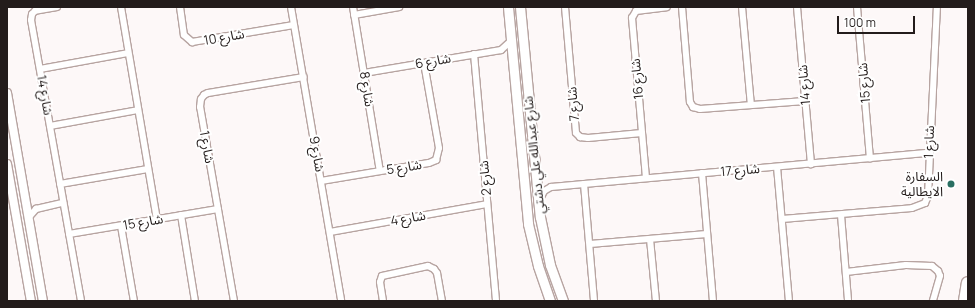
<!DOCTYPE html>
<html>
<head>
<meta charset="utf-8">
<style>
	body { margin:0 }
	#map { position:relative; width:975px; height:308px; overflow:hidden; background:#fdf8f8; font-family:Manrope,"Noto Sans Arabic",sans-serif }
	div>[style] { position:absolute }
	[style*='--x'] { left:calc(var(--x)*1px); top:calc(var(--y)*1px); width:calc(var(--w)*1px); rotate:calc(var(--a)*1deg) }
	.roads { filter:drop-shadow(1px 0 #b7a4a1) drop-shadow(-1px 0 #b7a4a1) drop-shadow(0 1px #b7a4a1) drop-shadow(0 -1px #b7a4a1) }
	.minor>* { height:6px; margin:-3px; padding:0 3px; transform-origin:3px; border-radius:3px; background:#fff }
	.tertiary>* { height:8px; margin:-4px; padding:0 4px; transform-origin:4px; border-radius:4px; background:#fff }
	.secondary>* { height:9px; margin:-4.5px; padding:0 4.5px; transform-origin:4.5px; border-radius:4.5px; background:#fff }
	.motorway>* { height:12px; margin:-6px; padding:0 6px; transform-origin:6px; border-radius:6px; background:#fff }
	.dots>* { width:11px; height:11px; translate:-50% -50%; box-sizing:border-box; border:2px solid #fff; border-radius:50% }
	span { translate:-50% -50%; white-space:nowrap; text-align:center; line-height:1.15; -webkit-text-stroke:4px #fff; paint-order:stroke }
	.street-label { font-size:13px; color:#231c1b }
	.poi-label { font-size:13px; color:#231c1b }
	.right { translate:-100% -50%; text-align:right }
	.frame { position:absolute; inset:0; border:8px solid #231c1b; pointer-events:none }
	.scale { position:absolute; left:837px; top:16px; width:78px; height:18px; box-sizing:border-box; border:2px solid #231c1b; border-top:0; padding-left:5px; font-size:12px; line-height:14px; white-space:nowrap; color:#231c1b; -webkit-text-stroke:3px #fff; paint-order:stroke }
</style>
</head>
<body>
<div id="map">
	<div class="roads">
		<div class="minor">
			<i style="--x:57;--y:7;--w:22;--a:170"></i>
			<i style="--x:35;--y:11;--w:4;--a:135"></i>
			<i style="--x:32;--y:14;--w:6;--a:99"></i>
			<i style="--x:31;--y:20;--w:285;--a:79.9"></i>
			<i style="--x:121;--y:7;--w:215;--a:80.4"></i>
			<i style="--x:180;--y:7;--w:28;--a:82"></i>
			<i style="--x:184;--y:35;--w:11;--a:41"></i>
			<i style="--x:192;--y:42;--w:103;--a:-9.5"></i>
			<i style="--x:291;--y:7;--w:298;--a:80.3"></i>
			<i style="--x:353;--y:7;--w:166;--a:80.7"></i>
			<i style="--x:565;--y:7;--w:126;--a:85"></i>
			<i style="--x:576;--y:133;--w:6;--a:45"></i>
			<i style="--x:580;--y:137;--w:8;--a:7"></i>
			<i style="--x:588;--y:138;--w:54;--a:-5.3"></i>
			<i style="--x:682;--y:7;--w:95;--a:85.2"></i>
			<i style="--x:690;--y:102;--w:6;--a:59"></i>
			<i style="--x:693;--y:107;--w:7;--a:16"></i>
			<i style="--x:700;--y:109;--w:105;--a:-4.4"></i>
			<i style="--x:742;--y:7;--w:98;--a:84.8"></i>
			<i style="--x:797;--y:7;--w:158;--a:84.9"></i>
			<i style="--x:857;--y:7;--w:152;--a:85.1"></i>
			<i style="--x:354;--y:15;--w:46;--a:-10.1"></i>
			<i style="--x:474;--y:54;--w:248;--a:84.9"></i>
			<i style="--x:40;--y:69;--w:89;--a:-10.3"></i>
			<i style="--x:364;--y:73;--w:139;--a:-9.5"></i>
			<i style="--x:501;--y:50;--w:13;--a:-42"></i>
			<i style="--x:50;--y:126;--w:89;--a:-10.3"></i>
			<i style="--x:777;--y:167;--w:135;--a:84.9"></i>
			<i style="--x:702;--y:173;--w:128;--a:85.1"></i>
			<i style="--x:646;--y:178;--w:161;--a:-95"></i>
			<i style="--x:632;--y:18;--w:8;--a:-60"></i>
			<i style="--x:636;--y:11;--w:31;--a:-7"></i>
			<i style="--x:321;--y:181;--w:109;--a:-9.5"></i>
			<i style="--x:429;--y:163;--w:8;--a:-23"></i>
			<i style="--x:436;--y:160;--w:12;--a:-76"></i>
			<i style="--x:439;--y:148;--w:86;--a:-100"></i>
			<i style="--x:60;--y:184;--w:89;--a:-9.7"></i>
			<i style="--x:584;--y:184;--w:117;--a:85.1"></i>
			<i style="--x:539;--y:201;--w:11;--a:-63"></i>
			<i style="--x:544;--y:191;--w:8;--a:-30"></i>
			<i style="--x:551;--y:187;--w:379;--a:-5.2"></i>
			<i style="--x:181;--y:215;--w:87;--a:80.8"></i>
			<i style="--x:841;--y:215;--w:86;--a:85.3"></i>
			<i style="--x:29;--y:217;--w:11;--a:-49"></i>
			<i style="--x:36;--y:209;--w:28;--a:-13"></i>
			<i style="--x:782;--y:219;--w:130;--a:-4.8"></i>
			<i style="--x:912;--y:208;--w:14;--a:-21"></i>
			<i style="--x:925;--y:203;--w:8;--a:-67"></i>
			<i style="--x:928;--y:196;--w:189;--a:-87.3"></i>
			<i style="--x:121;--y:226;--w:76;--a:80.2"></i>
			<i style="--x:330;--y:232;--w:159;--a:-10.1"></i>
			<i style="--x:69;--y:234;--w:151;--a:-9.5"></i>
			<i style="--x:650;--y:239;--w:62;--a:84.5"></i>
			<i style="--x:590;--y:244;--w:117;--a:-4.9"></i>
			<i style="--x:846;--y:272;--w:60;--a:-6.7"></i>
			<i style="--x:906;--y:265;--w:26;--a:2"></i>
			<i style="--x:932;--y:266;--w:8;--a:40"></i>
			<i style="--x:938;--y:271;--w:5;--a:68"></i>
			<i style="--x:940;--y:276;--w:26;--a:106"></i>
			<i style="--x:234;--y:301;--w:197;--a:-99.9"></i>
			<i style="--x:200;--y:107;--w:8;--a:-83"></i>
			<i style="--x:201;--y:99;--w:5;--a:-53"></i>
			<i style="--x:204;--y:95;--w:4;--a:-27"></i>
			<i style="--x:208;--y:93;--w:97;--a:-9.5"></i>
			<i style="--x:383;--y:301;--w:19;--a:-99"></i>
			<i style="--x:380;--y:282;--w:6;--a:-72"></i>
			<i style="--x:382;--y:276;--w:47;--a:-12.3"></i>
			<i style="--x:428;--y:266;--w:7;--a:27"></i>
			<i style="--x:434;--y:269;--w:5;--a:53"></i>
			<i style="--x:437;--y:273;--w:28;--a:80"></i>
		</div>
		<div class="tertiary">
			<i style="--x:7;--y:93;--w:211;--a:80.2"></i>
			<i style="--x:7;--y:164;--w:139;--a:80.1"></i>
		</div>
		<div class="secondary">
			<i style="--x:508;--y:7;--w:218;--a:84.7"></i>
			<i style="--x:528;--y:224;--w:43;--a:76.6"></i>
			<i style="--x:538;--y:266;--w:37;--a:71"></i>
			<i style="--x:520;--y:7;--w:211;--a:84.6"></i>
			<i style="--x:540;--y:217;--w:49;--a:78.2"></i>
			<i style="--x:550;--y:265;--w:38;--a:70"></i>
		</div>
		<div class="motorway">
			<i style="--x:965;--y:301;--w:18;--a:-81"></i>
		</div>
	</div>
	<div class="dots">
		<i style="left:951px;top:184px;background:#2a6f62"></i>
	</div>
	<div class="street-label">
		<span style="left:224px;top:37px;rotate:-10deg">شارع 10</span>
		<span style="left:433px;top:61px;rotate:-10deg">شارع 6</span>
		<span style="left:637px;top:79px;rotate:-95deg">شارع 16</span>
		<span style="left:864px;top:83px;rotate:-95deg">شارع 15</span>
		<span style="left:804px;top:85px;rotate:-95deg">شارع 14</span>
		<span style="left:367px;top:89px;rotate:81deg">شارع 8</span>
		<span style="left:45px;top:95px;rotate:80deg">شارع 14</span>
		<span style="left:573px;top:104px;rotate:-95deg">شارع 7</span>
		<span style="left:929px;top:142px;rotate:-88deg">شارع 1</span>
		<span style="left:207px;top:147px;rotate:80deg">شارع 1</span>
		<span style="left:317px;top:154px;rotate:80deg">شارع 9</span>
		<span style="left:534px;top:155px;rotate:-96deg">شارع عبدالله علي دشتي</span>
		<span style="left:404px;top:167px;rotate:-9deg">شارع 5</span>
		<span style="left:740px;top:170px;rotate:-5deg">شارع 17</span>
		<span style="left:485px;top:178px;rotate:-95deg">شارع 2</span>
		<span style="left:408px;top:218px;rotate:-10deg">شارع 4</span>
		<span style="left:143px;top:222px;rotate:-10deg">شارع 15</span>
	</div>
	<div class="poi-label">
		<span class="right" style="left:943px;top:184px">السفارة<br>الايطالية</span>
	</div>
	<div class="frame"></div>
	<div class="scale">100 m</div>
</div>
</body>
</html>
